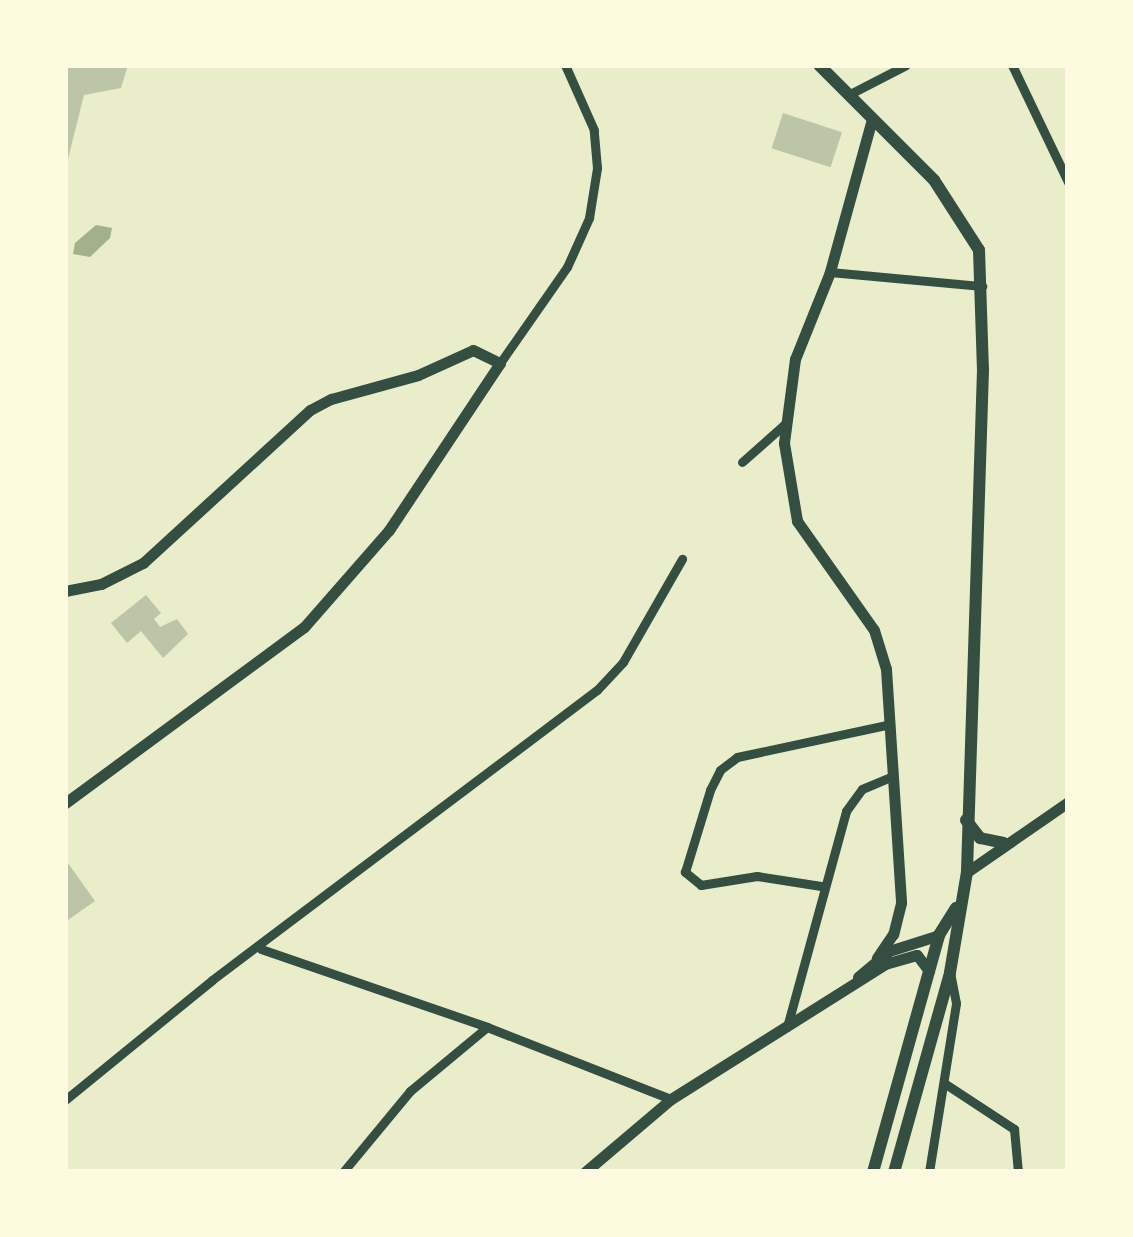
<!DOCTYPE html>
<html>
<head>
<meta charset="utf-8">
<style>
	body { margin:0 }
	#map { position:relative; width:1133px; height:1237px; overflow:hidden; background:#e9edc9; font-family:"Roboto Serif",serif }
	div>[style] { position:absolute }
	[style*='--x'] { left:calc(var(--x)*1px); top:calc(var(--y)*1px); width:calc(var(--w)*1px); rotate:calc(var(--a)*1deg) }
	.water>* { inset:0; background:#a3b18a }
	.building>* { inset:0; background:#bcc5a7; transform-origin:0 0 }
	.minor>* { height:9px; margin:-4.5px; padding:0 4.5px; transform-origin:4.5px; border-radius:4.5px; background:#344e41 }
	.tertiary>* { height:11px; margin:-5.5px; padding:0 5.5px; transform-origin:5.5px; border-radius:5.5px; background:#344e41 }
	.secondary>* { height:12px; margin:-6px; padding:0 6px; transform-origin:6px; border-radius:6px; background:#344e41 }
	span { translate:-50% -50%; white-space:nowrap; text-align:center; line-height:1.15; -webkit-text-stroke:10px #fefae0; paint-order:stroke }
	.frame { position:absolute; inset:0; border:68px solid #fefae0; pointer-events:none }
</style>
</head>
<body>
<div id="map">
	<div class="water">
		<i style="clip-path:polygon(96px 225px,112px 228px,110px 238px,90px 257px,73px 254px,75px 243px)"></i>
	</div>
	<div class="building">
		<i style="clip-path:polygon(65px 65px,128px 65px,121px 88px,84px 95px,66px 167px)"></i>
		<i style="left:783px;top:113px;width:62px;height:37px;rotate:18deg"></i>
		<i style="clip-path:polygon(146px 595px,161px 613px,154px 619px,160px 627px,177px 619px,188px 634px,163px 658px,141px 631px,127px 643px,111px 623px)"></i>
		<i style="clip-path:polygon(65px 859px,95px 901px,65px 922px)"></i>
	</div>
	<div class="minor">
		<i style="--x:1012;--y:65;--w:130;--a:64.4"></i>
		<i style="--x:848;--y:95;--w:65;--a:-27.3"></i>
		<i style="--x:830;--y:272;--w:153;--a:5.3"></i>
		<i style="--x:500;--y:363;--w:117;--a:-55.1"></i>
		<i style="--x:567;--y:267;--w:54;--a:-65.8"></i>
		<i style="--x:589;--y:218;--w:51;--a:-80.9"></i>
		<i style="--x:597;--y:168;--w:38;--a:-95"></i>
		<i style="--x:594;--y:130;--w:71;--a:-114"></i>
		<i style="--x:742;--y:462;--w:59;--a:-41.6"></i>
		<i style="--x:821;--y:886;--w:65;--a:-171.1"></i>
		<i style="--x:757;--y:876;--w:57;--a:170.9"></i>
		<i style="--x:701;--y:885;--w:21;--a:-141"></i>
		<i style="--x:685;--y:872;--w:86;--a:-73"></i>
		<i style="--x:710;--y:790;--w:22;--a:-63"></i>
		<i style="--x:720;--y:770;--w:21;--a:-37"></i>
		<i style="--x:737;--y:757;--w:152;--a:-12.1"></i>
		<i style="--x:261;--y:949;--w:239;--a:19"></i>
		<i style="--x:787;--y:1027;--w:224;--a:-74.7"></i>
		<i style="--x:846;--y:811;--w:27;--a:-54"></i>
		<i style="--x:862;--y:789;--w:30;--a:-23"></i>
		<i style="--x:944;--y:1083;--w:84;--a:33.3"></i>
		<i style="--x:1014;--y:1129;--w:43;--a:84.7"></i>
		<i style="--x:65;--y:1100;--w:190;--a:-39.2"></i>
		<i style="--x:212;--y:980;--w:482;--a:-37"></i>
		<i style="--x:597;--y:690;--w:38;--a:-47"></i>
		<i style="--x:623;--y:662;--w:119;--a:-60.2"></i>
		<i style="--x:343;--y:1172;--w:105;--a:-50.4"></i>
		<i style="--x:410;--y:1091;--w:100;--a:-39.7"></i>
		<i style="--x:487;--y:1027;--w:198;--a:21.4"></i>
		<i style="--x:929;--y:1172;--w:171;--a:-80.9"></i>
		<i style="--x:956;--y:1003;--w:31;--a:-101"></i>
	</div>
	<div class="tertiary">
		<i style="--x:872;--y:119;--w:159;--a:105.4"></i>
		<i style="--x:830;--y:272;--w:94;--a:111.9"></i>
		<i style="--x:795;--y:359;--w:85;--a:97.5"></i>
		<i style="--x:784;--y:443;--w:79;--a:80.5"></i>
		<i style="--x:797;--y:521;--w:133;--a:54.8"></i>
		<i style="--x:874;--y:630;--w:41;--a:72.9"></i>
		<i style="--x:886;--y:669;--w:234;--a:86.3"></i>
		<i style="--x:901;--y:903;--w:32;--a:104"></i>
		<i style="--x:893;--y:934;--w:29;--a:124"></i>
		<i style="--x:65;--y:591;--w:37;--a:-11"></i>
		<i style="--x:101;--y:584;--w:47;--a:-26.6"></i>
		<i style="--x:143;--y:563;--w:226;--a:-42.5"></i>
		<i style="--x:310;--y:410;--w:24;--a:-28"></i>
		<i style="--x:331;--y:399;--w:90;--a:-15.4"></i>
		<i style="--x:418;--y:375;--w:60;--a:-24.4"></i>
		<i style="--x:473;--y:350;--w:30;--a:26"></i>
		<i style="--x:500;--y:363;--w:201;--a:123.6"></i>
		<i style="--x:389;--y:530;--w:129;--a:131.2"></i>
		<i style="--x:304;--y:627;--w:297;--a:143.6"></i>
		<i style="--x:967;--y:872;--w:123;--a:-34.7"></i>
		<i style="--x:858;--y:977;--w:40;--a:-40"></i>
		<i style="--x:889;--y:951;--w:52;--a:-17.7"></i>
		<i style="--x:585;--y:1172;--w:113;--a:-40.3"></i>
		<i style="--x:671;--y:1099;--w:253;--a:-32.2"></i>
		<i style="--x:885;--y:964;--w:33;--a:-16"></i>
		<i style="--x:917;--y:955;--w:20;--a:53"></i>
	</div>
	<div class="secondary">
		<i style="--x:819;--y:65;--w:163;--a:45"></i>
		<i style="--x:934;--y:180;--w:83;--a:57.3"></i>
		<i style="--x:979;--y:250;--w:120;--a:88.1"></i>
		<i style="--x:983;--y:370;--w:502;--a:91.83"></i>
		<i style="--x:967;--y:872;--w:102;--a:99.6"></i>
		<i style="--x:950;--y:973;--w:207;--a:105.7"></i>
		<i style="--x:966;--y:820;--w:23;--a:52"></i>
		<i style="--x:980;--y:838;--w:24;--a:12"></i>
		<i style="--x:873;--y:1172;--w:246;--a:-74.4"></i>
		<i style="--x:939;--y:935;--w:32;--a:-58"></i>
	</div>
	<div class="frame"></div>
</div>
</body>
</html>
